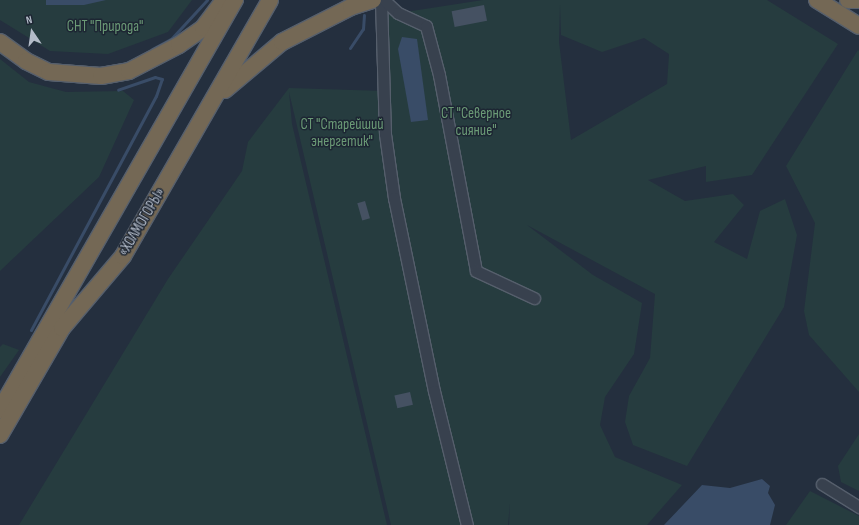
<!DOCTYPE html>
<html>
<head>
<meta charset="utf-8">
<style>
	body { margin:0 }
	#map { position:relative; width:859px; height:525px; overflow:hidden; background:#242f3e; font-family:"Sofia Sans Condensed",sans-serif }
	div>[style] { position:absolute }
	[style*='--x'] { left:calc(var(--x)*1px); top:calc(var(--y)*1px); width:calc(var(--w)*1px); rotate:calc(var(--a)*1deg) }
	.green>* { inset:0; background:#263c3f }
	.water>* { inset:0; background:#394c67 }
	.stream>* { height:3px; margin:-1.5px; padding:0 1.5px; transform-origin:1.5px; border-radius:1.5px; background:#394c67 }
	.building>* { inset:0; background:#455162; transform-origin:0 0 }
	.roads { filter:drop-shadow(1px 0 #565f6c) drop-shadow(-1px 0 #565f6c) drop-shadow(0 1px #565f6c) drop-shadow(0 -1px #565f6c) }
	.minor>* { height:11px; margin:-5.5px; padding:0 5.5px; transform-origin:5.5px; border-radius:5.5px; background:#38414e }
	.highway>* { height:16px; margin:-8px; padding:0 8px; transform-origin:8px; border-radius:8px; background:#746855 }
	span { translate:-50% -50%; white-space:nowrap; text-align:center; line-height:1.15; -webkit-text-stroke:3px #1d2633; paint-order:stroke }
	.park-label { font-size:15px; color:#6b9a76 }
	.street-label { font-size:15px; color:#b4bcc9 }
	.north { position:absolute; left:12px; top:12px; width:40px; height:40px; -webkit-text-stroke:3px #1d2633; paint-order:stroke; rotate:347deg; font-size:11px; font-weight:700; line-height:16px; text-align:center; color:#b4bcc9 }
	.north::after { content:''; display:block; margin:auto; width:14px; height:18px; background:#b4bcc9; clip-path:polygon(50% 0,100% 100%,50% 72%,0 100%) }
</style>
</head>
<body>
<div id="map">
	<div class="green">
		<i style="clip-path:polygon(0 0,192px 0,168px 32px,108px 54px,50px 51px,0 20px)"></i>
		<i style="clip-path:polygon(evenodd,483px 0,767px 0,838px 44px,752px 175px,706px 182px,706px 166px,648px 180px,685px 201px,733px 194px,744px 205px,714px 242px,747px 259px,760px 211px,785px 199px,797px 235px,784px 307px,687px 466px,633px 445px,625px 422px,629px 396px,650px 358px,655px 294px,527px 225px,593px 275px,642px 303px,634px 354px,605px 397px,600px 425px,615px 457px,682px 485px,647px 525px,509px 525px,510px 503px,508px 525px,391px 525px,289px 92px,292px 124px,387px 525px,19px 525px,168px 279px,242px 171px,248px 142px,289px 88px,384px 91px,386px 15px,483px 0,560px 4px,561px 35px,602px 52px,644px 38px,669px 54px,667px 84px,571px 140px,559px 42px,560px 4px)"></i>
		<i style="clip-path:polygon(858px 50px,859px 51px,859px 392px,809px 335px,804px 311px,815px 223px,786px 166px)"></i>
		<i style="clip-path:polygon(0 59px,29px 82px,66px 92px,123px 91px,134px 100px,99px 177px,0 271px)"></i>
		<i style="clip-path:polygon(3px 344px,19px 350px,0 377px,0 347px)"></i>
		<i style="clip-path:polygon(859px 434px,859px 491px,841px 482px,838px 466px)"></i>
		<i style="clip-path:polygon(810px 491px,859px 516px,859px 525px,786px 525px)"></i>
	</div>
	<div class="water">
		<i style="clip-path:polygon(46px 0,106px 0,84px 5px,46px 5px)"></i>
		<i style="clip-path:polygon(402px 37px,417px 39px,428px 120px,411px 122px,398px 49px)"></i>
		<i style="clip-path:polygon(762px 479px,770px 486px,768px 493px,775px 505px,770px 525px,664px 525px,702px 485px,730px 488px)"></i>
	</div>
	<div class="stream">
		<i style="--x:350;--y:48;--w:23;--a:-56"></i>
		<i style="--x:363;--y:29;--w:14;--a:-86"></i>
		<i style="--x:152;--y:49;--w:21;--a:-28"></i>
		<i style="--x:171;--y:39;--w:53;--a:-47.3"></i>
		<i style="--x:31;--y:330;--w:265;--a:-61.9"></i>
		<i style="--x:156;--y:96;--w:18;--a:-71"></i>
		<i style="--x:162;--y:79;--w:7;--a:-164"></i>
		<i style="--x:155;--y:77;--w:39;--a:161"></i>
	</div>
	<div class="building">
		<i style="left:484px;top:5px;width:16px;height:33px;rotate:79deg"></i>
		<i style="left:365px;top:201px;width:18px;height:8px;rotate:74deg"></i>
		<i style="left:410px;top:392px;width:13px;height:16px;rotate:77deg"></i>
	</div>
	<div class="roads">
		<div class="minor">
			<i style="--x:381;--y:0;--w:134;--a:88.3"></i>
			<i style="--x:385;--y:134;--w:65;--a:82"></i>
			<i style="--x:394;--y:198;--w:197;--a:78.3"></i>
			<i style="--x:434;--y:391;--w:138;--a:76.2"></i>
			<i style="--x:384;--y:0;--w:19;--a:43"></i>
			<i style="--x:398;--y:13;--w:31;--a:25"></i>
			<i style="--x:426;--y:26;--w:51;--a:75.1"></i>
			<i style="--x:439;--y:75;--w:199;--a:79.3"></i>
			<i style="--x:476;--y:271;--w:64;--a:25"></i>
			<i style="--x:822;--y:484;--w:44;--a:31.9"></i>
		</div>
		<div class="highway">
			<i style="--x:817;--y:0;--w:49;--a:31.8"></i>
			<i style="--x:848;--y:0;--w:10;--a:0"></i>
			<i style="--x:0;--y:42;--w:32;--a:36"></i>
			<i style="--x:26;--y:61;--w:25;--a:26"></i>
			<i style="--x:49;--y:72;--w:52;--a:4.4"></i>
			<i style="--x:101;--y:76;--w:28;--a:-10"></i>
			<i style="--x:129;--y:71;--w:56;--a:-27.5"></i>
			<i style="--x:179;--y:45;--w:29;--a:-35"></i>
			<i style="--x:203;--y:28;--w:35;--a:-53"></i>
			<i style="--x:225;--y:90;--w:75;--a:-40.1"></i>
			<i style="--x:282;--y:42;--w:77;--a:-26.9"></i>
			<i style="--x:351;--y:7;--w:23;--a:-18"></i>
			<i style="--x:0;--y:410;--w:473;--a:-60.2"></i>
			<i style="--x:0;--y:435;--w:124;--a:-59.9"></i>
			<i style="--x:62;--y:328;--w:94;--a:-49.7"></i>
			<i style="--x:123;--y:256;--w:295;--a:-60.1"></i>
		</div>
	</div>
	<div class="park-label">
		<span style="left:105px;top:27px">СНТ "Природа"</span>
		<span style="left:476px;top:122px">СТ "Северное<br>сияние"</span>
		<span style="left:342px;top:133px">СТ "Старейший<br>энергетик"</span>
	</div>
	<div class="street-label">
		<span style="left:142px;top:222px;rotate:-59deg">«ХОЛМОГОРЫ»</span>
	</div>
	<div class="north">N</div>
</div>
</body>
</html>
